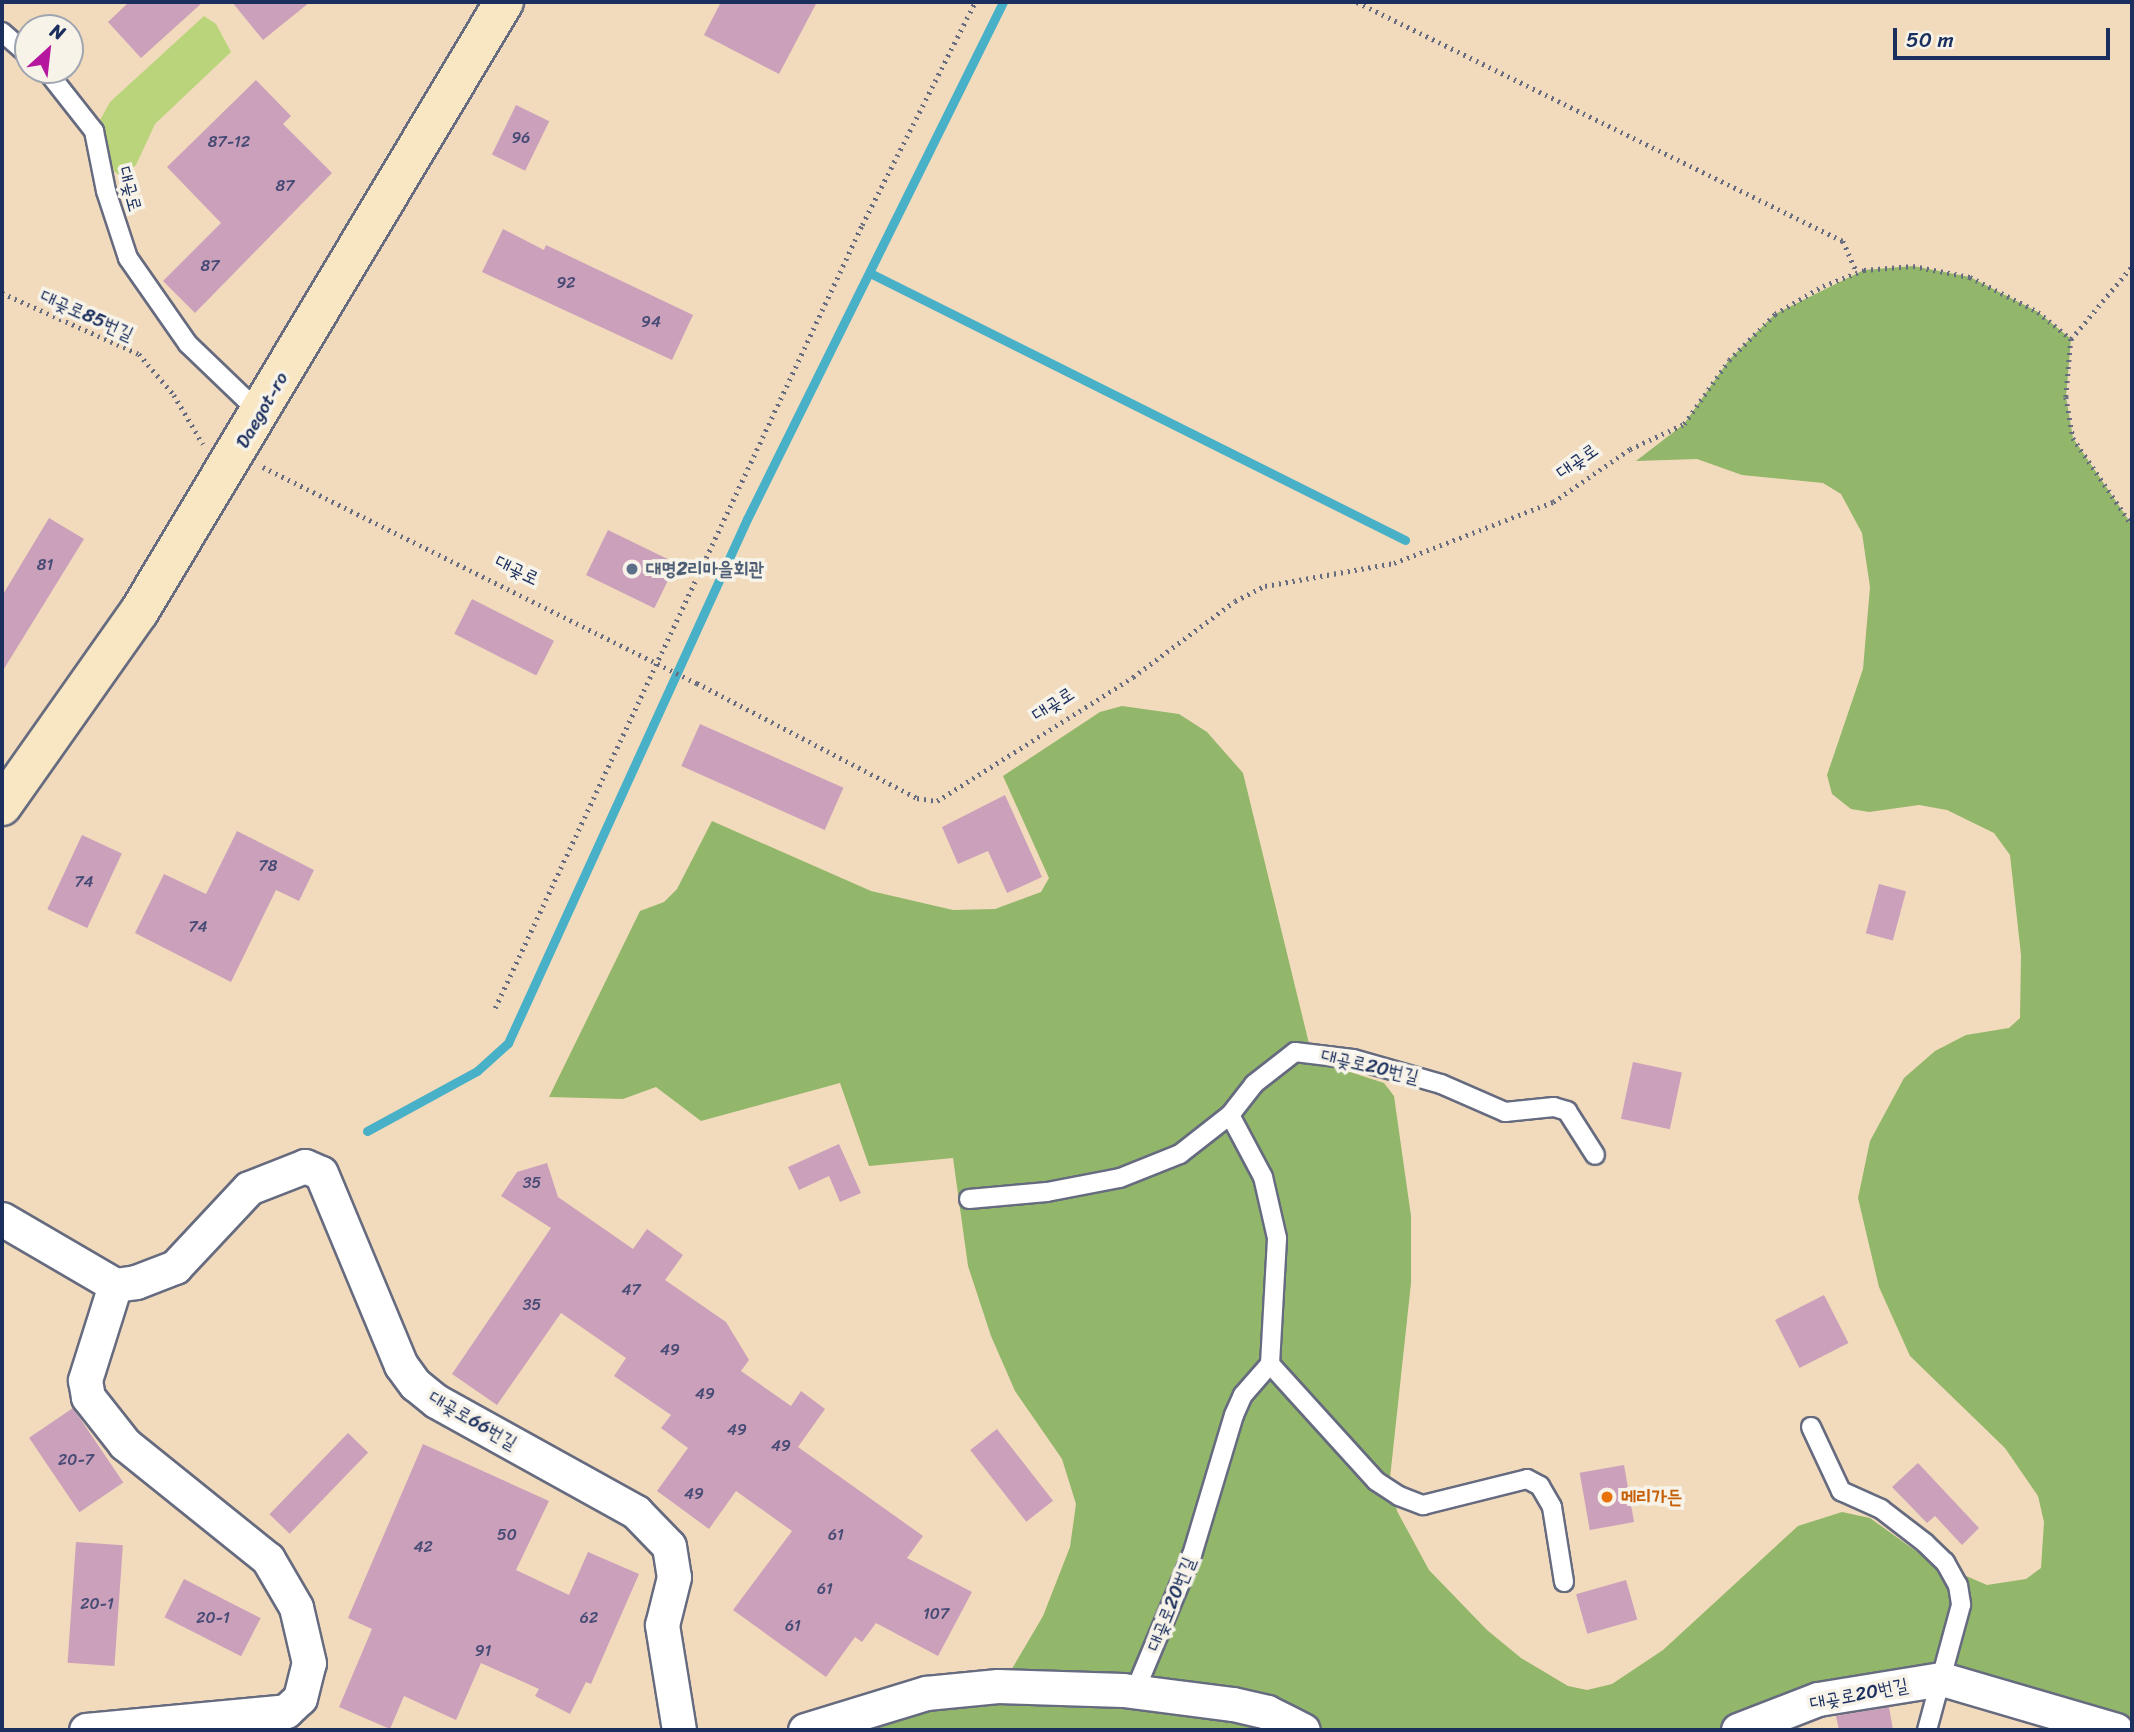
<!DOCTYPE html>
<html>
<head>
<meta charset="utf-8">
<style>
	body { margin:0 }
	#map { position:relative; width:2134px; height:1732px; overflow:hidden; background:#f2dbbc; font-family:Sriracha,"Poor Story",sans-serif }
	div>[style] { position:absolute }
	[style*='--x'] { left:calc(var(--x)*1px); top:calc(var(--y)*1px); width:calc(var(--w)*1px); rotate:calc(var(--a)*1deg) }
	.green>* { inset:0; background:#b9d47a }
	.forest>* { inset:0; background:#92b66a }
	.stream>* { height:9px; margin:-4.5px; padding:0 4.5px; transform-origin:4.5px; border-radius:4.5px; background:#48b0c7 }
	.building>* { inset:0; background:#cba0bb; transform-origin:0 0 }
	.path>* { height:4.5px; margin-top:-2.25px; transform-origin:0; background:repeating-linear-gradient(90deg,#666b7f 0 2px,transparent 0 7px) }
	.roads { filter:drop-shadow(2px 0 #666b7f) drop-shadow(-2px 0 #666b7f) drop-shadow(0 2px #666b7f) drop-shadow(0 -2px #666b7f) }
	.lane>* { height:18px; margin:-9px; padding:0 9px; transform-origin:9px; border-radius:9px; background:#fff }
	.street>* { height:33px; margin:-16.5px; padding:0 16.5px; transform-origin:16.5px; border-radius:16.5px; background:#fff }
	.secondary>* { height:38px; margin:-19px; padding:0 19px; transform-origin:19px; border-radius:19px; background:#f9e7c3 }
	.dots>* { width:19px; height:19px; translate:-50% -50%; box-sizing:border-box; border:4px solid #f7f3e8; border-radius:50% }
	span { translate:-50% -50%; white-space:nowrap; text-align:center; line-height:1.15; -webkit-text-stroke:7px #f7f3e8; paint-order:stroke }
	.number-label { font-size:16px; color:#474b75 }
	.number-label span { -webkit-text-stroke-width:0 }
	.street-label { font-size:19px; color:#1b2f5e }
	.service-label { font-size:19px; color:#4e5e75; font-weight:700 }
	.left { translate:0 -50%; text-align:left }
	.food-label { font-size:19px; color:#c56008; font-weight:700 }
	.frame { position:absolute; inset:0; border:4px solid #1b2f5e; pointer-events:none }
	.north { position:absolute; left:14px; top:14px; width:70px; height:70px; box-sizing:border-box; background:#f7f3e8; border:2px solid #9fa5b1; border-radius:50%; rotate:27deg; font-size:19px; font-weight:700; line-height:28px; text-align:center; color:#1b2f5e }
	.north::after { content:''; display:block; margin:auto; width:24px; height:32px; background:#b5179e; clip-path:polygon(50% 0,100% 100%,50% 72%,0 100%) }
	.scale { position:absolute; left:1893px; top:28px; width:217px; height:32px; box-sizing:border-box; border:4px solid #1b2f5e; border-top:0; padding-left:9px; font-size:21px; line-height:24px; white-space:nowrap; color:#1b2f5e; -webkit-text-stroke:5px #f7f3e8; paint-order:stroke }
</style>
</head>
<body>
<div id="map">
	<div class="green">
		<i style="clip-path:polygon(204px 16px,216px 24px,231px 52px,155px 124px,136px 165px,121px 177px,114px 171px,99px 122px,110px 102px)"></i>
	</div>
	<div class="forest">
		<i style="clip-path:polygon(1913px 266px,1970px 277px,2038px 312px,2071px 339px,2066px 397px,2073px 438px,2132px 525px,2132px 1730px,2118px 1730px,1942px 1679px,1738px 1730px,853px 1730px,951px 1702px,996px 1696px,1043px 1616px,1070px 1547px,1076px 1504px,1062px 1459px,1015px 1391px,991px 1336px,968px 1266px,953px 1158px,869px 1166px,840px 1083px,701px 1121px,656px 1087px,623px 1099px,549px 1097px,640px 911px,664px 902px,677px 889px,712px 821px,871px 891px,953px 910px,995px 909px,1041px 892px,1049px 878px,1003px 776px,1100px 712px,1122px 706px,1179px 714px,1207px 732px,1243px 773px,1313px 1060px,1384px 1083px,1394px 1096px,1411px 1216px,1411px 1283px,1390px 1478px,1397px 1511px,1429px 1570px,1487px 1630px,1521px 1658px,1568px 1686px,1587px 1690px,1612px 1684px,1663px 1650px,1798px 1526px,1842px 1512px,1870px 1518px,1927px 1559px,1987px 1585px,2026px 1579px,2041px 1568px,2044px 1522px,2038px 1496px,2005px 1448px,1910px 1356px,1879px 1287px,1858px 1198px,1870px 1141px,1904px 1078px,1935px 1051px,1966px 1035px,2009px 1028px,2020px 1018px,2021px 955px,2010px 855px,1994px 833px,1947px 810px,1919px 805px,1869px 812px,1851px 809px,1832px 794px,1827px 775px,1863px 669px,1870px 587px,1862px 533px,1841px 494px,1823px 483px,1742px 475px,1697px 459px,1636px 461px,1684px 424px,1729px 360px,1775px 314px,1864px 270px)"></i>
	</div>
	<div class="stream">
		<i style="--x:870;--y:273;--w:598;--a:26.52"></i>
		<i style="--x:367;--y:1131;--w:125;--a:-28.6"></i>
		<i style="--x:477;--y:1071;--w:42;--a:-42.1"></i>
		<i style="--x:508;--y:1043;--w:576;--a:-65.48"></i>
		<i style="--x:747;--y:519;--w:577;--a:-63.66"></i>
	</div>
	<div class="building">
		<i style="clip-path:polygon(129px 2px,203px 2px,141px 58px,108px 22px)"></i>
		<i style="clip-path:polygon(232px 2px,310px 2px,263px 40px)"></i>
		<i style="clip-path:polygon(721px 2px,817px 2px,779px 74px,704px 35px)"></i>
		<i style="clip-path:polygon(256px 80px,291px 116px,283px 124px,332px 173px,195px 313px,163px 281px,221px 223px,167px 167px)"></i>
		<i style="left:516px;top:105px;width:37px;height:55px;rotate:26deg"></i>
		<i style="clip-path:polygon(503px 229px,544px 250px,546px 245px,693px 315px,672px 360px,482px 272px)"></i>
		<i style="clip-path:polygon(49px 518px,84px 539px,2px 672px,2px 596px)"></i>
		<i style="left:608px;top:530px;width:76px;height:50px;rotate:26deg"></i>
		<i style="left:472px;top:599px;width:92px;height:39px;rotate:27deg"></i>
		<i style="left:700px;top:724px;width:157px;height:46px;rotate:24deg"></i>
		<i style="clip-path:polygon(1005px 795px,1042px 877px,1007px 893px,988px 851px,958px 864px,942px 827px)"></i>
		<i style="clip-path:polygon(237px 831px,314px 870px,299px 901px,276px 890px,231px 982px,135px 933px,164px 874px,206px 894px)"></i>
		<i style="left:82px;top:835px;width:44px;height:82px;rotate:25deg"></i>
		<i style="left:1879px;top:884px;width:28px;height:51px;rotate:15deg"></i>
		<i style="left:1633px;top:1062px;width:50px;height:58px;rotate:12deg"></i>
		<i style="clip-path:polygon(839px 1144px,861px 1193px,840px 1202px,829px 1176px,799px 1190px,788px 1167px)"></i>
		<i style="clip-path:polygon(547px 1163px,558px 1197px,633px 1249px,647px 1229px,683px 1255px,665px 1280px,726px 1322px,749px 1360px,741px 1371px,791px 1406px,801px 1391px,825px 1409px,798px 1447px,923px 1536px,907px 1558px,972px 1592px,938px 1656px,876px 1623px,862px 1642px,855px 1637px,826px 1677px,733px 1610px,792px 1531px,736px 1491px,709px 1529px,657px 1491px,688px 1448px,661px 1428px,671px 1415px,614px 1376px,626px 1358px,561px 1313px,497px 1405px,452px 1374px,551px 1228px,501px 1196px,517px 1172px)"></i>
		<i style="left:1824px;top:1295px;width:54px;height:55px;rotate:63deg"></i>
		<i style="left:73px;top:1408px;width:90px;height:53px;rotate:56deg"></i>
		<i style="left:997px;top:1429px;width:91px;height:34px;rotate:52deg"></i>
		<i style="left:348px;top:1433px;width:28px;height:113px;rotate:44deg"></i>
		<i style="clip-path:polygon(423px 1444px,549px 1501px,516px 1570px,569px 1595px,588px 1552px,639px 1574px,591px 1684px,586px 1682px,570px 1714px,535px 1696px,539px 1689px,481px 1663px,456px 1720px,404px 1696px,390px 1729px,339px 1707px,372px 1629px,348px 1618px)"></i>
		<i style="clip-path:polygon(1918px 1463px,1979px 1528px,1962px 1545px,1935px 1516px,1927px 1523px,1892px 1487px)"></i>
		<i style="left:1624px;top:1465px;width:58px;height:45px;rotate:80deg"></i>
		<i style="left:76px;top:1542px;width:47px;height:121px;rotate:4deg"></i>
		<i style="left:184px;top:1579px;width:86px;height:43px;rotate:27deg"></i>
		<i style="left:1626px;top:1580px;width:41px;height:52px;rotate:74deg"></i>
		<i style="clip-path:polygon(1889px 1707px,1893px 1730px,1839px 1730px,1836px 1716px)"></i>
	</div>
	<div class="path">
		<i style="--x:1357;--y:2;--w:542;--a:26.19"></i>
		<i style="--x:1843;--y:241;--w:35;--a:66"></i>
		<i style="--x:2;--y:293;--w:150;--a:24"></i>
		<i style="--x:139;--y:354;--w:54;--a:49.5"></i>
		<i style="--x:174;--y:395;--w:57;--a:59.4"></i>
		<i style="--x:2071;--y:339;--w:58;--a:94.9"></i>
		<i style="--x:2066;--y:397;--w:42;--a:80.3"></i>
		<i style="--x:2073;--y:438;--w:105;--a:55.9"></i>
		<i style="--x:2071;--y:339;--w:95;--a:-50.1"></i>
		<i style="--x:263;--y:467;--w:485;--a:26.5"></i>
		<i style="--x:697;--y:683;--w:248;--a:27.6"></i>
		<i style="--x:917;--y:798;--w:20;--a:9"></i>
		<i style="--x:937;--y:801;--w:232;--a:-32.3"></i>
		<i style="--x:1133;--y:677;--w:127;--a:-36.7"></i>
		<i style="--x:1235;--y:601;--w:34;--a:-27"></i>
		<i style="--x:1265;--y:586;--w:131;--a:-10.1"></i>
		<i style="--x:1394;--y:563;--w:170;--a:-21"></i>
		<i style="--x:1553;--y:502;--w:93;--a:-34.5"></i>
		<i style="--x:1630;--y:449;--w:60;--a:-24.8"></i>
		<i style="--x:1684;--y:424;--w:78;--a:-54.9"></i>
		<i style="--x:1729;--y:360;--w:65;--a:-45"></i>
		<i style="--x:1775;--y:314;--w:56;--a:-30.3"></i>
		<i style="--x:1823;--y:286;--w:44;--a:-21.3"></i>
		<i style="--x:1864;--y:270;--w:49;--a:-4.7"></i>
		<i style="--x:1913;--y:266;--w:58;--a:10.9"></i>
		<i style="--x:1970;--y:277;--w:76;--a:27.2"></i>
		<i style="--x:2038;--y:312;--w:43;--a:39.3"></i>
		<i style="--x:495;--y:1008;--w:865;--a:-64.89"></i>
		<i style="--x:862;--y:225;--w:250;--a:-63.1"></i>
	</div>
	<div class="roads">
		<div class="lane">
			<i style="--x:2;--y:32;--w:35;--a:41"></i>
			<i style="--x:46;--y:70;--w:78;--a:51.8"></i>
			<i style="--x:94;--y:131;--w:61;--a:78.7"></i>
			<i style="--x:106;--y:191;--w:71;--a:71.8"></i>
			<i style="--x:128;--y:258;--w:105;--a:55.1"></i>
			<i style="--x:188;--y:344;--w:100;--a:43.8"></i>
			<i style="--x:969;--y:1199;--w:78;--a:-5.1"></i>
			<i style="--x:1047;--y:1192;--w:74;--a:-10.9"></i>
			<i style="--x:1120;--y:1178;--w:65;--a:-21.8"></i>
			<i style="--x:1180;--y:1154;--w:63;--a:-38"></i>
			<i style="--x:1270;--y:1364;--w:158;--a:47.8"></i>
			<i style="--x:1376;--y:1481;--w:27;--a:33"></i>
			<i style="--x:1399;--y:1496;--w:26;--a:21"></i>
			<i style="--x:1423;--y:1505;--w:107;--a:-14"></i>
			<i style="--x:1527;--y:1479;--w:15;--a:28"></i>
			<i style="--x:1540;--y:1486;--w:24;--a:60"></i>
			<i style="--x:1552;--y:1507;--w:76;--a:80.9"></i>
			<i style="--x:1811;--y:1427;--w:71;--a:64.9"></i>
			<i style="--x:1841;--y:1491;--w:44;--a:24.2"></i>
			<i style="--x:1881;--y:1509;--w:56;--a:37.7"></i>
			<i style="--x:1925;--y:1543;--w:28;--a:44"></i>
			<i style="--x:1945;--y:1562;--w:26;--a:61"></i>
			<i style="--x:1958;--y:1585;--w:20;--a:81"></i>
			<i style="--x:1961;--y:1605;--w:130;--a:105.2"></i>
			<i style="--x:1135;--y:1691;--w:147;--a:-67.3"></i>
			<i style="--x:1192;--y:1555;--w:146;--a:-73.3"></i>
			<i style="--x:1234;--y:1415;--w:22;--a:-66"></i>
			<i style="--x:1243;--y:1395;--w:41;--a:-48.9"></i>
			<i style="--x:1270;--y:1364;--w:126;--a:-86.8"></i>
			<i style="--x:1277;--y:1238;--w:63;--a:-102.9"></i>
			<i style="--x:1263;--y:1177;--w:70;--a:-118"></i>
			<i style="--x:1230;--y:1115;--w:39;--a:-52"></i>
			<i style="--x:1254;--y:1084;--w:52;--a:-38"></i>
			<i style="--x:1295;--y:1052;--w:58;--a:6.9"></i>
			<i style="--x:1353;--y:1059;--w:91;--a:15.9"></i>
			<i style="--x:1441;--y:1084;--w:70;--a:23.6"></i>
			<i style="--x:1505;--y:1112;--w:49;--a:-5.8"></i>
			<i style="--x:1554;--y:1107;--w:14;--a:17"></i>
			<i style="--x:1567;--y:1111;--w:52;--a:57.5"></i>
		</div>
		<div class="street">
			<i style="--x:2;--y:1219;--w:131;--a:30.3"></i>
			<i style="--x:115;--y:1285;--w:21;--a:-8"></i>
			<i style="--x:136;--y:1282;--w:42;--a:-21"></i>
			<i style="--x:175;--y:1267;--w:108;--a:-46.9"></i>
			<i style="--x:249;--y:1188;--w:60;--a:-21.4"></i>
			<i style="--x:305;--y:1166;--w:17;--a:24"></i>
			<i style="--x:321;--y:1173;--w:208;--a:67.4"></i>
			<i style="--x:401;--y:1365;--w:24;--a:54"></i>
			<i style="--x:415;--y:1384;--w:27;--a:39"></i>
			<i style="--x:436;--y:1401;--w:229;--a:29"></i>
			<i style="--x:636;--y:1512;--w:47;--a:45.9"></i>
			<i style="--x:669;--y:1546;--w:31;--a:81"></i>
			<i style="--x:674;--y:1577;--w:49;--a:104"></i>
			<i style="--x:662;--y:1625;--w:106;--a:80.8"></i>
			<i style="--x:86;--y:1730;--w:201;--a:-5.4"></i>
			<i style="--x:286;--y:1711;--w:19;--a:-43"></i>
			<i style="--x:300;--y:1698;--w:36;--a:-76"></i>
			<i style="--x:309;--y:1663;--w:57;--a:-103.1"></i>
			<i style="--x:296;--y:1607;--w:56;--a:-120.3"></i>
			<i style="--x:268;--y:1559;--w:184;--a:-141.2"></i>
			<i style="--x:125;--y:1444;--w:60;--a:-128.2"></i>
			<i style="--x:88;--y:1397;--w:17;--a:-100"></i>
			<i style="--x:85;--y:1380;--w:100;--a:-72.5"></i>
			<i style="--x:805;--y:1730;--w:127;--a:-17"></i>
			<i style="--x:926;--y:1693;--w:72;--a:-5.6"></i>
			<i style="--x:998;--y:1686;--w:125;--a:1.8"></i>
			<i style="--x:1123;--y:1690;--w:111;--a:7.3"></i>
			<i style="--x:1233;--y:1704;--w:35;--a:13"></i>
			<i style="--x:1267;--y:1712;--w:40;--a:26.6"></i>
			<i style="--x:1738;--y:1730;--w:86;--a:-21.2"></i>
			<i style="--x:1818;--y:1699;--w:126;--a:-9.2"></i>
			<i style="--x:1942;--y:1679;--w:181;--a:16.3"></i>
		</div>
		<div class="secondary">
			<i style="--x:2;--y:806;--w:237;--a:-54.8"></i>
			<i style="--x:139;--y:612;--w:711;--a:-59.11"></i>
		</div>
	</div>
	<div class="dots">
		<i style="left:632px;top:569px;background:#5c6f8a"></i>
		<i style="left:1607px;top:1497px;background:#e8710a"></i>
	</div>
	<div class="number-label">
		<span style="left:521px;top:138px">96</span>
		<span style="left:229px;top:142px">87-12</span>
		<span style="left:285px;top:186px">87</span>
		<span style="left:210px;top:266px">87</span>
		<span style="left:566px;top:283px">92</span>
		<span style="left:651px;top:322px">94</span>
		<span style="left:45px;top:565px">81</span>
		<span style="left:268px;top:866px">78</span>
		<span style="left:84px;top:882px">74</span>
		<span style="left:198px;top:927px">74</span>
		<span style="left:532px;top:1183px">35</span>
		<span style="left:631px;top:1290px">47</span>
		<span style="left:532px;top:1305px">35</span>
		<span style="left:670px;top:1350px">49</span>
		<span style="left:705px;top:1394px">49</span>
		<span style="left:737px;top:1430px">49</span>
		<span style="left:781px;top:1446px">49</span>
		<span style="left:76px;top:1460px">20-7</span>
		<span style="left:694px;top:1494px">49</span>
		<span style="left:507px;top:1535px">50</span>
		<span style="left:836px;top:1535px">61</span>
		<span style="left:423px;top:1547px">42</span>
		<span style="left:825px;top:1589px">61</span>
		<span style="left:97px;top:1604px">20-1</span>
		<span style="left:936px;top:1614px">107</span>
		<span style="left:213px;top:1618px">20-1</span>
		<span style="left:589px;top:1618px">62</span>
		<span style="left:793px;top:1626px">61</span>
		<span style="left:483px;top:1651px">91</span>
	</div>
	<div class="street-label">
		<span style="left:130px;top:189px;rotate:75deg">대곶로</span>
		<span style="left:87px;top:315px;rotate:24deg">대곶로85번길</span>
		<span style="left:262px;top:410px;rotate:-60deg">Daegot-ro</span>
		<span style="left:1577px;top:461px;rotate:-35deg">대곶로</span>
		<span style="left:517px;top:570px;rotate:26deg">대곶로</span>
		<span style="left:1053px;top:704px;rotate:-33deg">대곶로</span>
		<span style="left:1370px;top:1066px;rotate:13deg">대곶로20번길</span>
		<span style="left:473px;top:1420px;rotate:30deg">대곶로66번길</span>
		<span style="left:1171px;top:1604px;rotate:-68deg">대곶로20번길</span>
		<span style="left:1859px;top:1694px;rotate:-11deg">대곶로20번길</span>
	</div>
	<div class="service-label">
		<span class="left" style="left:646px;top:569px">대명2리마을회관</span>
	</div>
	<div class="food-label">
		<span class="left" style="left:1621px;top:1497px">메리가든</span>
	</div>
	<div class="frame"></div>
	<div class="north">N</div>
	<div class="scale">50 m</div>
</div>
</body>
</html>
